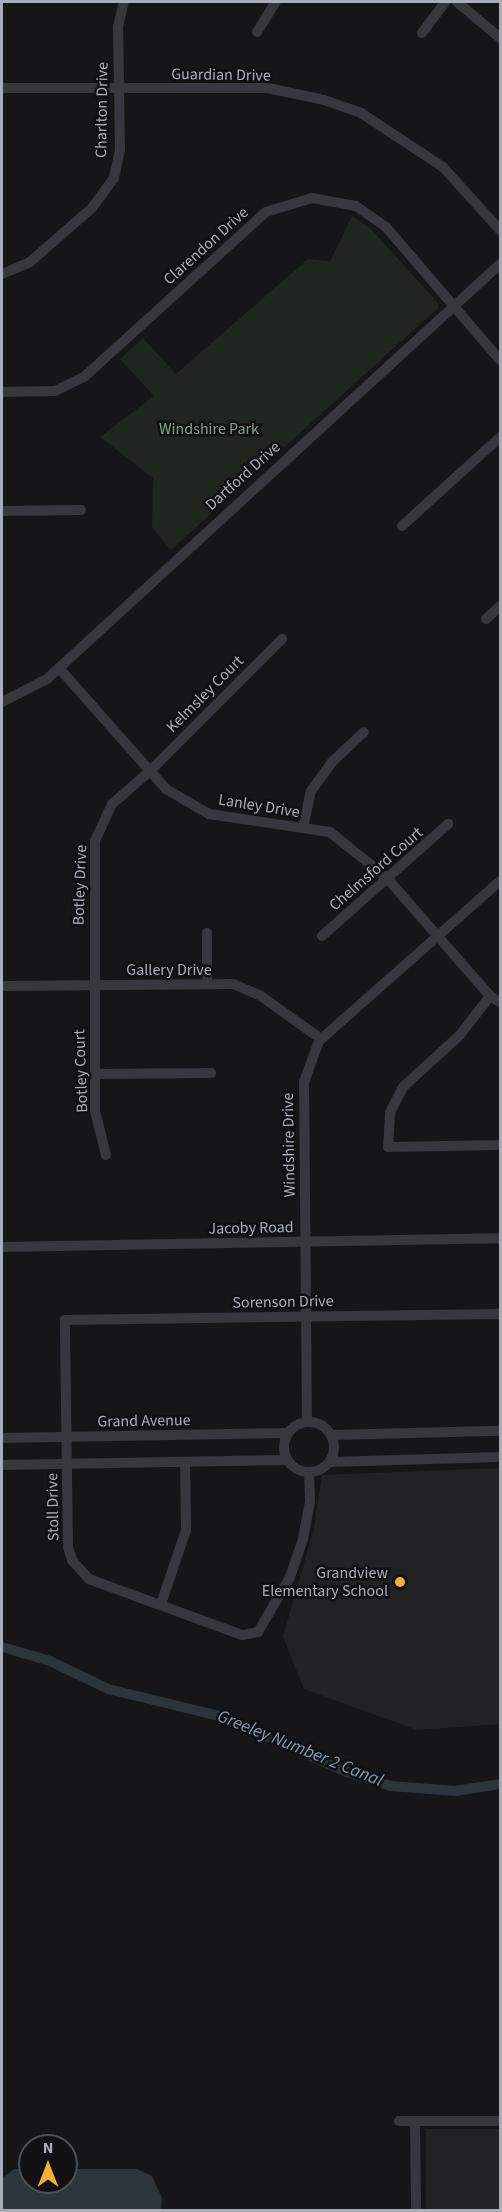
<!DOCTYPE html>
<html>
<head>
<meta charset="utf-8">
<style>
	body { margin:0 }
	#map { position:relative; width:502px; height:2212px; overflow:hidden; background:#161618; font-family:"Source Sans 3",sans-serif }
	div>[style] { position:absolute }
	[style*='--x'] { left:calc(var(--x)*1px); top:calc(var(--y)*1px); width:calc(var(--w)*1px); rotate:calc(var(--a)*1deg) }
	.built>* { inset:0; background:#222225; transform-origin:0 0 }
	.green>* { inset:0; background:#1e261f }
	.water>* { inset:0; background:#2c353c }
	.canal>* { height:10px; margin:-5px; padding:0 5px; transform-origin:5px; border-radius:5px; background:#2c353c }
	.minor>* { height:10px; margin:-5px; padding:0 5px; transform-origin:5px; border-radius:5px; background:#37383d }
	.minor>.ring { margin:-5px; padding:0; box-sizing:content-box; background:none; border:10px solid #37383d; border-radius:50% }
	.dots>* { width:16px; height:16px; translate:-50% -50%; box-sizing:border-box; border:3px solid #111113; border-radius:50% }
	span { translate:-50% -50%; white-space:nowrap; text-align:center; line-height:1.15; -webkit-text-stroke:5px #111113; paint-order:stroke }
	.street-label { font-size:16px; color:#a8adb8 }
	.park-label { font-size:16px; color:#7fa381 }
	.poi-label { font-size:16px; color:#a8adb8 }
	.right { translate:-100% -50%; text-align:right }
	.water-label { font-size:18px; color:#7f9bb3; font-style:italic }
	.frame { position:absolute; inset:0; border:3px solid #a8adb8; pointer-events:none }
	.north { position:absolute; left:18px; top:2134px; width:60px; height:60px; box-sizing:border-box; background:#111113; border:2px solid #4d4f55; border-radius:50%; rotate:0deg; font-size:16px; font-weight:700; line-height:24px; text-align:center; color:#a8adb8 }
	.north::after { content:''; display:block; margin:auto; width:21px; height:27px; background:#f2b134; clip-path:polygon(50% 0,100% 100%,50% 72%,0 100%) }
</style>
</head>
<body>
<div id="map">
	<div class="built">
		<i style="clip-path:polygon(500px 1468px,500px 1724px,417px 1730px,304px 1689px,283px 1637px,314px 1528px,322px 1475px)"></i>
		<i style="left:500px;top:2129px;width:81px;height:74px;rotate:90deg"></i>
	</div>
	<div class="green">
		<i style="clip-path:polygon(352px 216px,371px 229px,438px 303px,438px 308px,171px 550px,152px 527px,153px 478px,100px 437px,154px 396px,120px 359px,143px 338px,176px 374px,308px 259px,330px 261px)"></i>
	</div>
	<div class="water">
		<i style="clip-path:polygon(14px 2169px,30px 2169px,30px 2182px,66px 2182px,66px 2169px,137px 2169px,152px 2176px,162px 2198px,161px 2210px,2px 2210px,2px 2178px)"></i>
	</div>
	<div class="canal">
		<i style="--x:2;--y:1647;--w:50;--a:16.3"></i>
		<i style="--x:50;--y:1661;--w:64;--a:25.8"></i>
		<i style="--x:108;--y:1689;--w:115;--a:13.6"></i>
		<i style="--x:220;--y:1716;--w:139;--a:23.8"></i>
		<i style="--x:347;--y:1772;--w:46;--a:17.7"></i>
		<i style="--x:391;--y:1786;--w:64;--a:4.5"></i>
		<i style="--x:455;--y:1791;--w:46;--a:-8.8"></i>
	</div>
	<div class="minor">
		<i style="--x:457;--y:2;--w:56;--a:39.9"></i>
		<i style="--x:257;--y:32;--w:36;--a:-58"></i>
		<i style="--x:422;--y:33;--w:39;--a:-53"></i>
		<i style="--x:2;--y:88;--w:266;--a:0"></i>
		<i style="--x:268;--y:88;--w:57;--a:12.1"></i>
		<i style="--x:324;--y:100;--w:39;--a:19"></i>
		<i style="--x:361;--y:113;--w:98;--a:33.4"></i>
		<i style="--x:443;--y:167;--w:85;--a:47.9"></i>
		<i style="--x:2;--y:274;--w:30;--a:-23"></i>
		<i style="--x:30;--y:262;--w:82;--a:-41.1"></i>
		<i style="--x:92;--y:208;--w:37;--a:-54"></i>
		<i style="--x:114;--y:178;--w:29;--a:-78"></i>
		<i style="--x:120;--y:150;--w:123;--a:-90.9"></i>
		<i style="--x:118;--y:27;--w:26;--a:-77"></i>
		<i style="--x:2;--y:392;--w:53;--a:-1.1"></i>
		<i style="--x:55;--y:391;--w:32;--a:-26"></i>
		<i style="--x:84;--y:377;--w:246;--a:-42.2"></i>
		<i style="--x:266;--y:212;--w:48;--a:-16.9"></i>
		<i style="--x:312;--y:198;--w:45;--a:10.3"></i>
		<i style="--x:356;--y:206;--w:37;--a:35"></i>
		<i style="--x:386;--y:227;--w:175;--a:49.4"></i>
		<i style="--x:2;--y:511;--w:79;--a:-0.7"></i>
		<i style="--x:402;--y:526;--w:132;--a:-42.2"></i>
		<i style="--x:486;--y:619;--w:19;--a:-43"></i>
		<i style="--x:59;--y:668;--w:162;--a:48.5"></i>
		<i style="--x:166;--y:789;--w:50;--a:30.2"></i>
		<i style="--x:209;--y:814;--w:122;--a:8.5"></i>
		<i style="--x:330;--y:832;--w:72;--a:38.8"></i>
		<i style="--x:386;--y:877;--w:158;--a:48.8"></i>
		<i style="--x:490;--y:996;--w:12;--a:31"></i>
		<i style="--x:2;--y:702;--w:51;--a:-27.1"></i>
		<i style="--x:47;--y:679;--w:614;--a:-42.49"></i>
		<i style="--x:303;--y:828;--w:38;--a:-78"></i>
		<i style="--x:311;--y:791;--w:34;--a:-54"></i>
		<i style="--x:331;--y:763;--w:45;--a:-43.2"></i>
		<i style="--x:207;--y:933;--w:51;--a:90"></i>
		<i style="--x:322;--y:936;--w:169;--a:-41.6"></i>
		<i style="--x:2;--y:986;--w:231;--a:-0.5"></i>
		<i style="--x:233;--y:984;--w:30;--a:23"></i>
		<i style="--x:261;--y:996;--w:74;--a:35.6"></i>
		<i style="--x:490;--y:996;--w:49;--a:127.6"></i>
		<i style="--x:460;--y:1035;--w:77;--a:137.6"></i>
		<i style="--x:403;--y:1087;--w:29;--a:117"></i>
		<i style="--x:390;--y:1113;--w:34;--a:93"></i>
		<i style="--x:388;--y:1147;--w:112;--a:-1"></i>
		<i style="--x:95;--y:1074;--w:116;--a:-0.5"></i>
		<i style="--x:106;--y:1155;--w:45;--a:-104"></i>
		<i style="--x:95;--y:1111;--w:270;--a:-90"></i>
		<i style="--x:95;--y:841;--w:41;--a:-65.3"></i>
		<i style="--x:112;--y:804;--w:50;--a:-41"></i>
		<i style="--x:150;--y:771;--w:187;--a:-45"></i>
		<i style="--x:2;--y:1247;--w:498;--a:-1"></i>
		<i class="ring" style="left:284px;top:1422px;width:40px;height:40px"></i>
		<i style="--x:307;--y:1422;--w:340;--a:-90.5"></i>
		<i style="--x:304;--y:1082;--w:44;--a:-69.9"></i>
		<i style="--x:319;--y:1041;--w:242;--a:-41.5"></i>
		<i style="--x:331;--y:1435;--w:169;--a:-1.4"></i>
		<i style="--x:2;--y:1438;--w:286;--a:-1"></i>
		<i style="--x:330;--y:1462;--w:170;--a:-1.7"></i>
		<i style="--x:2;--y:1465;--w:284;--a:-1"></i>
		<i style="--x:309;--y:1472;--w:30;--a:88"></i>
		<i style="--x:310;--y:1502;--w:38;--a:101"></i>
		<i style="--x:303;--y:1539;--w:40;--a:108.9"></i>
		<i style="--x:290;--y:1577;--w:64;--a:120.2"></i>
		<i style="--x:258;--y:1632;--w:16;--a:169"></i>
		<i style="--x:242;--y:1635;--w:163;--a:-159.9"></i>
		<i style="--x:89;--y:1579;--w:25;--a:-132"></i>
		<i style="--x:72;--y:1560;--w:14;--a:-107"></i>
		<i style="--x:68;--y:1547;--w:227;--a:-90.8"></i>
		<i style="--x:65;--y:1320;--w:435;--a:-0.8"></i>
		<i style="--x:161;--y:1604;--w:78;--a:-71.3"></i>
		<i style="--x:186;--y:1530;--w:68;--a:-90.8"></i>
		<i style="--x:399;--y:2121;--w:101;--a:0"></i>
		<i style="--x:415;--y:2122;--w:88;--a:89.3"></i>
	</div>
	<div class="dots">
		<i style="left:400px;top:1582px;background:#f2b134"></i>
	</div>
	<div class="street-label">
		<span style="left:221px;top:75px;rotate:1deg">Guardian Drive</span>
		<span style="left:102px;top:110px;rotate:-89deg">Charlton Drive</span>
		<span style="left:206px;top:246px;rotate:-42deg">Clarendon Drive</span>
		<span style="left:243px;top:476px;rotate:-42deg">Dartford Drive</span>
		<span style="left:205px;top:694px;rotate:-45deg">Kelmsley Court</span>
		<span style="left:259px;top:806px;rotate:9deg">Lanley Drive</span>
		<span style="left:376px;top:869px;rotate:-41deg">Chelmsford Court</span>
		<span style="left:80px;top:885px;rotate:-88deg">Botley Drive</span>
		<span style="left:169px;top:970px">Gallery Drive</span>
		<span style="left:81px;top:1071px;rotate:-92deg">Botley Court</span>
		<span style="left:289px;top:1145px;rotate:-91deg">Windshire Drive</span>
		<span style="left:251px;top:1228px;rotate:-1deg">Jacoby Road</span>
		<span style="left:283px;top:1302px;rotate:-1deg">Sorenson Drive</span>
		<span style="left:144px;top:1421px;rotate:-1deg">Grand Avenue</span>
		<span style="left:53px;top:1507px;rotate:-91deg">Stoll Drive</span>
	</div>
	<div class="park-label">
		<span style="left:209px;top:429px">Windshire Park</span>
	</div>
	<div class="poi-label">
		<span class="right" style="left:388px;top:1582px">Grandview<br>Elementary School</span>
	</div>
	<div class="water-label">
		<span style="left:300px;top:1749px;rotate:22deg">Greeley Number 2 Canal</span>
	</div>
	<div class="frame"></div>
	<div class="north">N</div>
</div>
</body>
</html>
